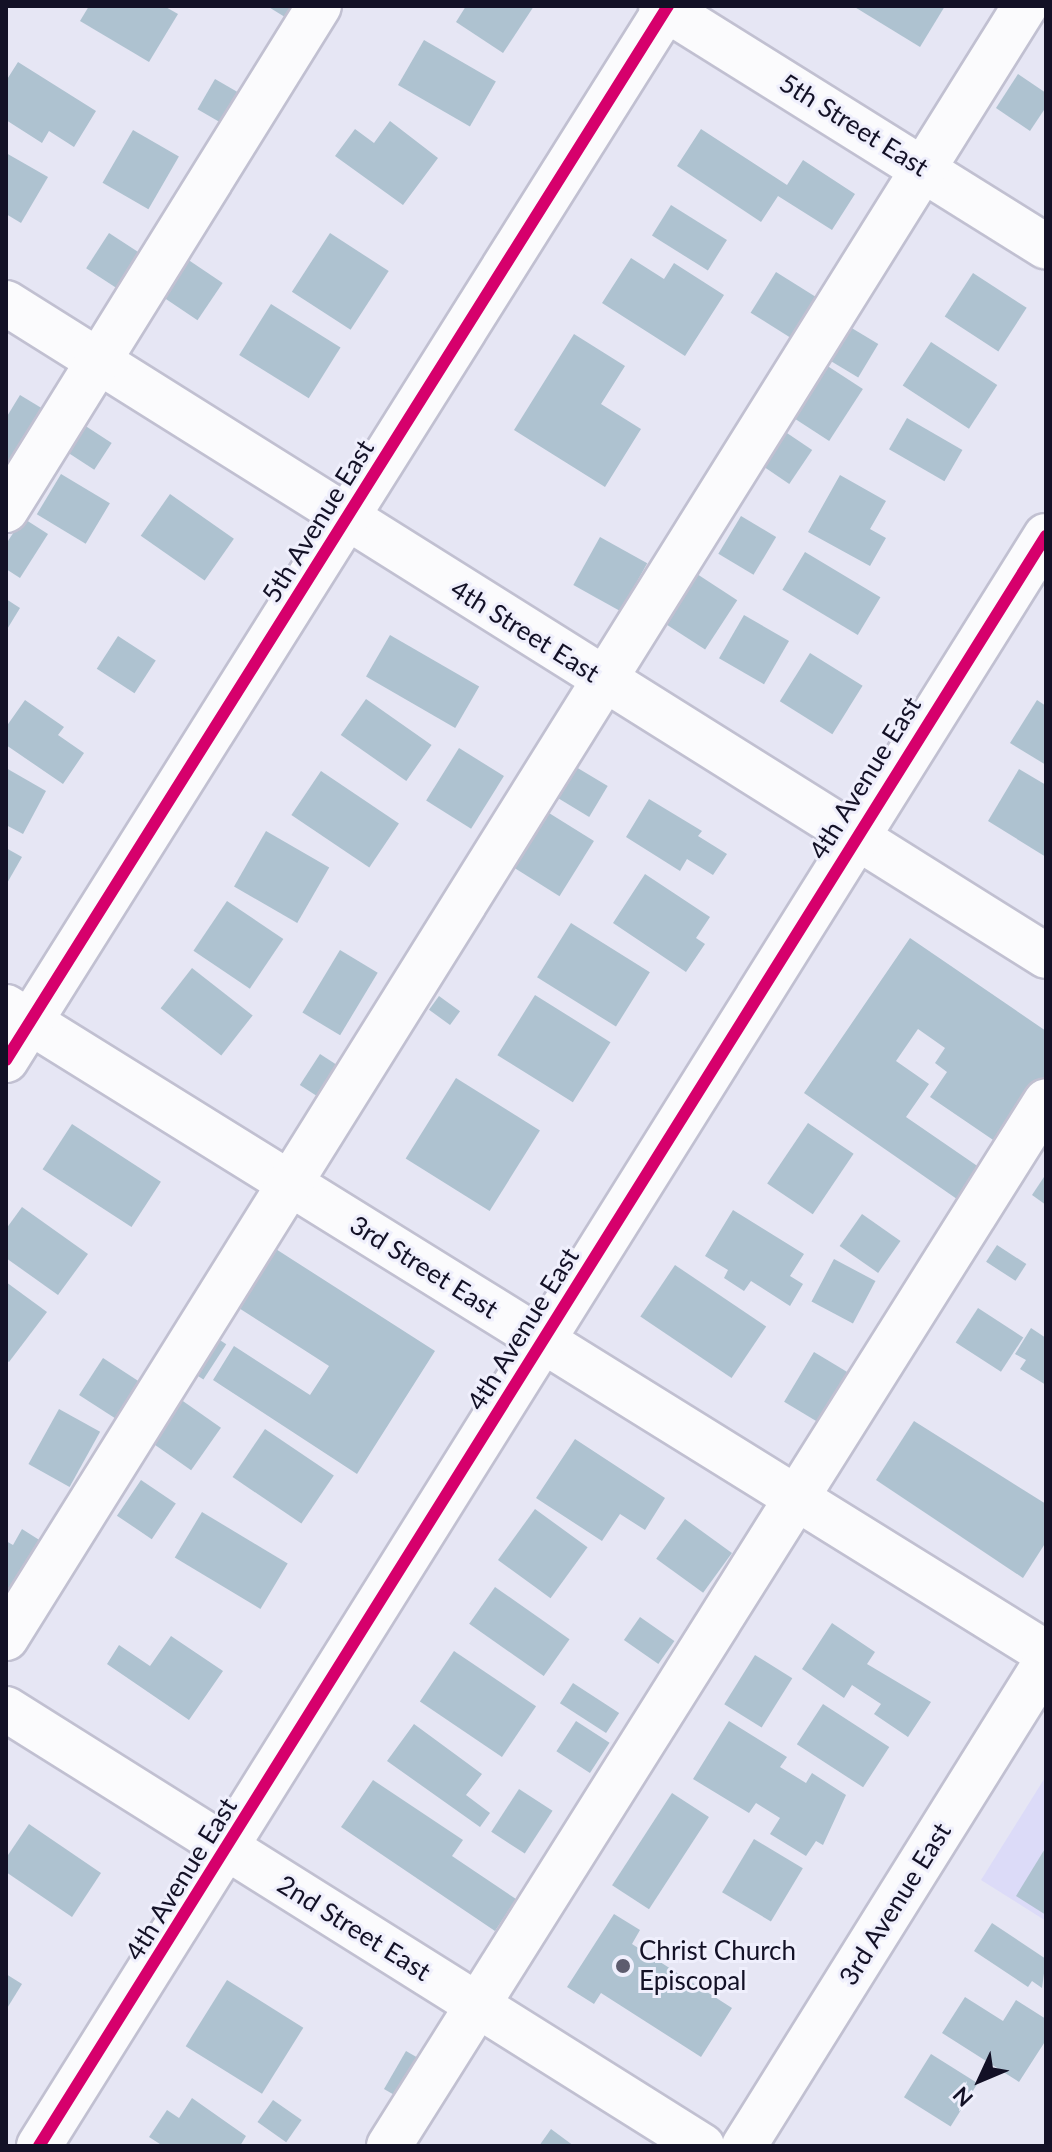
<!DOCTYPE html>
<html>
<head>
<meta charset="utf-8">
<style>
	body { margin:0 }
	#map { position:relative; width:1052px; height:2152px; overflow:hidden; background:#e6e6f4; font-family:Lato,sans-serif }
	div>[style] { position:absolute }
	[style*='--x'] { left:calc(var(--x)*1px); top:calc(var(--y)*1px); width:calc(var(--w)*1px); rotate:calc(var(--a)*1deg) }
	.built>* { inset:0; background:#dcdbf8 }
	.building>* { inset:0; background:#aec2d0; transform-origin:0 0 }
	.roads { filter:drop-shadow(2px 0 #c1c0d1) drop-shadow(-2px 0 #c1c0d1) drop-shadow(0 2px #c1c0d1) drop-shadow(0 -2px #c1c0d1) }
	.minor>* { height:44px; margin:-22px; padding:0 22px; transform-origin:22px; border-radius:22px; background:#fbfbfd }
	.cycleway>* { height:12px; margin:-6px; padding:0 6px; transform-origin:6px; border-radius:6px; background:#d6006c }
	.dots>* { width:22px; height:22px; translate:-50% -50%; box-sizing:border-box; border:4px solid #efeffc; border-radius:50% }
	span { translate:-50% -50%; white-space:nowrap; text-align:center; line-height:1.15; -webkit-text-stroke:6px #efeffc; paint-order:stroke }
	.street-label { font-size:26px; color:#131126 }
	.poi-label { font-size:26px; color:#131126 }
	.left { translate:0 -50%; text-align:left }
	.frame { position:absolute; inset:0; border:8px solid #131126; pointer-events:none }
	.north { position:absolute; left:940px; top:2040px; width:80px; height:80px; -webkit-text-stroke:6px #efeffc; paint-order:stroke; rotate:226deg; font-size:22px; font-weight:700; line-height:32px; text-align:center; color:#131126 }
	.north::after { content:''; display:block; margin:auto; width:28px; height:36px; background:#131126; clip-path:polygon(50% 0,100% 100%,50% 72%,0 100%) }
</style>
</head>
<body>
<div id="map">
	<div class="built">
		<i style="clip-path:polygon(1046px 1776px,1046px 1921px,981px 1880px)"></i>
	</div>
	<div class="building">
		<i style="clip-path:polygon(89px 6px,164px 6px,178px 14px,149px 62px,80px 21px)"></i>
		<i style="clip-path:polygon(267px 6px,303px 6px,293px 22px)"></i>
		<i style="clip-path:polygon(466px 6px,534px 6px,503px 53px,456px 22px)"></i>
		<i style="clip-path:polygon(853px 6px,945px 6px,920px 47px)"></i>
		<i style="left:424px;top:40px;width:83px;height:52px;rotate:30deg"></i>
		<i style="clip-path:polygon(18px 62px,96px 111px,74px 147px,49px 131px,42px 143px,6px 120px,6px 81px)"></i>
		<i style="clip-path:polygon(1018px 74px,1046px 93px,1046px 107px,1030px 131px,996px 108px)"></i>
		<i style="left:215px;top:79px;width:34px;height:35px;rotate:30deg"></i>
		<i style="clip-path:polygon(390px 121px,438px 158px,403px 205px,335px 156px,355px 129px,374px 143px)"></i>
		<i style="clip-path:polygon(701px 129px,787px 185px,803px 160px,855px 194px,832px 230px,778px 196px,761px 222px,677px 166px)"></i>
		<i style="left:133px;top:130px;width:53px;height:61px;rotate:30deg"></i>
		<i style="clip-path:polygon(6px 153px,48px 177px,21px 223px,6px 214px)"></i>
		<i style="left:671px;top:205px;width:66px;height:36px;rotate:32deg"></i>
		<i style="left:109px;top:233px;width:38px;height:42px;rotate:33deg"></i>
		<i style="left:330px;top:233px;width:70px;height:70px;rotate:33deg"></i>
		<i style="clip-path:polygon(631px 258px,664px 279px,674px 263px,724px 295px,685px 356px,602px 303px)"></i>
		<i style="left:187px;top:259px;width:43px;height:45px;rotate:34deg"></i>
		<i style="left:776px;top:272px;width:49px;height:48px;rotate:32deg"></i>
		<i style="left:973px;top:273px;width:64px;height:52px;rotate:33deg"></i>
		<i style="left:271px;top:304px;width:82px;height:60px;rotate:32deg"></i>
		<i style="left:850px;top:327px;width:33px;height:39px;rotate:31deg"></i>
		<i style="clip-path:polygon(574px 334px,625px 366px,601px 404px,641px 429px,605px 487px,514px 430px)"></i>
		<i style="left:931px;top:342px;width:79px;height:52px;rotate:33deg"></i>
		<i style="left:826px;top:365px;width:44px;height:62px;rotate:33deg"></i>
		<i style="clip-path:polygon(20px 395px,53px 415px,17px 473px,6px 466px,6px 418px)"></i>
		<i style="left:907px;top:418px;width:64px;height:36px;rotate:30deg"></i>
		<i style="left:84px;top:425px;width:33px;height:32px;rotate:33deg"></i>
		<i style="left:784px;top:431px;width:34px;height:41px;rotate:34deg"></i>
		<i style="left:61px;top:474px;width:57px;height:47px;rotate:31deg"></i>
		<i style="clip-path:polygon(840px 475px,886px 501px,870px 529px,886px 538px,870px 566px,808px 532px)"></i>
		<i style="left:170px;top:494px;width:78px;height:51px;rotate:35deg"></i>
		<i style="left:741px;top:516px;width:41px;height:44px;rotate:31deg"></i>
		<i style="clip-path:polygon(23px 518px,48px 534px,20px 578px,6px 569px,6px 544px)"></i>
		<i style="left:600px;top:537px;width:54px;height:55px;rotate:29deg"></i>
		<i style="left:805px;top:552px;width:88px;height:44px;rotate:31deg"></i>
		<i style="left:697px;top:574px;width:48px;height:59px;rotate:33deg"></i>
		<i style="clip-path:polygon(6px 599px,20px 608px,6px 631px)"></i>
		<i style="left:744px;top:615px;width:52px;height:50px;rotate:30deg"></i>
		<i style="left:390px;top:635px;width:103px;height:48px;rotate:30deg"></i>
		<i style="left:118px;top:636px;width:45px;height:39px;rotate:33deg"></i>
		<i style="left:810px;top:653px;width:62px;height:57px;rotate:32deg"></i>
		<i style="left:366px;top:699px;width:80px;height:44px;rotate:35deg"></i>
		<i style="clip-path:polygon(25px 700px,64px 727px,58px 735px,84px 753px,63px 784px,6px 745px,6px 727px)"></i>
		<i style="clip-path:polygon(1037px 700px,1046px 706px,1046px 765px,1010px 743px)"></i>
		<i style="left:459px;top:748px;width:53px;height:62px;rotate:32deg"></i>
		<i style="left:576px;top:767px;width:37px;height:36px;rotate:31deg"></i>
		<i style="clip-path:polygon(6px 768px,46px 791px,23px 834px,6px 825px)"></i>
		<i style="clip-path:polygon(1019px 769px,1046px 785px,1046px 857px,988px 821px)"></i>
		<i style="left:321px;top:771px;width:94px;height:53px;rotate:34deg"></i>
		<i style="clip-path:polygon(649px 799px,702px 831px,698px 836px,727px 854px,713px 875px,687px 859px,680px 871px,626px 837px)"></i>
		<i style="left:549px;top:813px;width:53px;height:65px;rotate:32deg"></i>
		<i style="left:266px;top:831px;width:73px;height:64px;rotate:30deg"></i>
		<i style="clip-path:polygon(6px 848px,22px 857px,6px 885px)"></i>
		<i style="clip-path:polygon(645px 874px,710px 917px,696px 938px,705px 944px,686px 972px,613px 923px)"></i>
		<i style="left:227px;top:901px;width:68px;height:60px;rotate:34deg"></i>
		<i style="left:571px;top:923px;width:93px;height:64px;rotate:32deg"></i>
		<i style="clip-path:polygon(910px 938px,1046px 1031px,1046px 1082px,1002px 1146px,930px 1097px,947px 1072px,935px 1063px,945px 1048px,918px 1029px,896px 1061px,929px 1084px,906px 1117px,989px 1174px,967px 1206px,804px 1093px)"></i>
		<i style="left:340px;top:950px;width:44px;height:73px;rotate:31deg"></i>
		<i style="left:192px;top:968px;width:77px;height:51px;rotate:38deg"></i>
		<i style="left:535px;top:995px;width:89px;height:71px;rotate:32deg"></i>
		<i style="left:439px;top:996px;width:26px;height:17px;rotate:36deg"></i>
		<i style="left:320px;top:1054px;width:35px;height:37px;rotate:33deg"></i>
		<i style="left:456px;top:1078px;width:99px;height:95px;rotate:32deg"></i>
		<i style="left:808px;top:1123px;width:55px;height:73px;rotate:34deg"></i>
		<i style="left:72px;top:1124px;width:106px;height:54px;rotate:33deg"></i>
		<i style="clip-path:polygon(1046px 1174px,1046px 1205px,1032px 1195px)"></i>
		<i style="clip-path:polygon(22px 1207px,88px 1254px,58px 1295px,6px 1258px,6px 1229px)"></i>
		<i style="clip-path:polygon(733px 1210px,804px 1254px,790px 1276px,803px 1284px,790px 1306px,751px 1281px,744px 1291px,724px 1278px,728px 1270px,705px 1256px)"></i>
		<i style="left:862px;top:1214px;width:47px;height:39px;rotate:35deg"></i>
		<i style="clip-path:polygon(268px 1244px,435px 1351px,357px 1474px,213px 1380px,234px 1346px,310px 1395px,329px 1366px,231px 1303px)"></i>
		<i style="left:997px;top:1245px;width:35px;height:20px;rotate:33deg"></i>
		<i style="left:834px;top:1259px;width:47px;height:48px;rotate:28deg"></i>
		<i style="left:675px;top:1265px;width:110px;height:62px;rotate:34deg"></i>
		<i style="clip-path:polygon(6px 1282px,47px 1312px,9px 1362px,6px 1360px)"></i>
		<i style="left:978px;top:1308px;width:54px;height:41px;rotate:33deg"></i>
		<i style="clip-path:polygon(1031px 1328px,1046px 1338px,1046px 1385px,1020px 1369px,1026px 1360px,1015px 1354px)"></i>
		<i style="left:212px;top:1335px;width:17px;height:42px;rotate:33deg"></i>
		<i style="left:814px;top:1352px;width:47px;height:58px;rotate:31deg"></i>
		<i style="left:103px;top:1358px;width:43px;height:44px;rotate:33deg"></i>
		<i style="left:180px;top:1399px;width:50px;height:52px;rotate:35deg"></i>
		<i style="left:59px;top:1409px;width:47px;height:63px;rotate:29deg"></i>
		<i style="clip-path:polygon(914px 1421px,1046px 1504px,1046px 1542px,1023px 1578px,876px 1480px)"></i>
		<i style="left:265px;top:1429px;width:83px;height:58px;rotate:34deg"></i>
		<i style="clip-path:polygon(575px 1439px,665px 1498px,645px 1530px,620px 1514px,602px 1541px,536px 1498px)"></i>
		<i style="left:141px;top:1480px;width:42px;height:43px;rotate:34deg"></i>
		<i style="left:535px;top:1509px;width:65px;height:63px;rotate:36deg"></i>
		<i style="left:202px;top:1512px;width:100px;height:53px;rotate:31deg"></i>
		<i style="left:685px;top:1519px;width:58px;height:49px;rotate:36deg"></i>
		<i style="clip-path:polygon(22px 1529px,44px 1543px,6px 1603px,6px 1541px,13px 1545px)"></i>
		<i style="left:495px;top:1587px;width:91px;height:45px;rotate:35deg"></i>
		<i style="left:640px;top:1617px;width:42px;height:28px;rotate:35deg"></i>
		<i style="clip-path:polygon(832px 1623px,875px 1652px,867px 1664px,931px 1702px,908px 1737px,874px 1714px,881px 1704px,852px 1685px,844px 1698px,802px 1669px)"></i>
		<i style="clip-path:polygon(171px 1636px,223px 1671px,189px 1720px,107px 1664px,119px 1645px,150px 1666px)"></i>
		<i style="left:454px;top:1651px;width:99px;height:61px;rotate:34deg"></i>
		<i style="left:755px;top:1655px;width:44px;height:58px;rotate:32deg"></i>
		<i style="left:573px;top:1683px;width:55px;height:24px;rotate:33deg"></i>
		<i style="left:823px;top:1704px;width:79px;height:48px;rotate:33deg"></i>
		<i style="left:576px;top:1721px;width:40px;height:36px;rotate:33deg"></i>
		<i style="clip-path:polygon(729px 1721px,787px 1757px,780px 1767px,806px 1783px,812px 1773px,846px 1795px,823px 1845px,816px 1841px,806px 1856px,770px 1834px,780px 1818px,756px 1803px,749px 1813px,693px 1779px)"></i>
		<i style="clip-path:polygon(414px 1724px,482px 1774px,466px 1795px,490px 1813px,480px 1827px,387px 1761px)"></i>
		<i style="clip-path:polygon(373px 1780px,463px 1840px,452px 1856px,516px 1899px,495px 1931px,341px 1827px)"></i>
		<i style="left:519px;top:1789px;width:40px;height:51px;rotate:33deg"></i>
		<i style="left:672px;top:1793px;width:44px;height:110px;rotate:33deg"></i>
		<i style="clip-path:polygon(29px 1824px,101px 1873px,72px 1917px,6px 1872px,6px 1858px)"></i>
		<i style="left:754px;top:1839px;width:57px;height:62px;rotate:31deg"></i>
		<i style="clip-path:polygon(1046px 1847px,1046px 1915px,1016px 1896px)"></i>
		<i style="clip-path:polygon(614px 1914px,640px 1930px,632px 1944px,732px 2008px,701px 2057px,601px 1993px,594px 2004px,567px 1987px)"></i>
		<i style="clip-path:polygon(992px 1923px,1046px 1959px,1042px 1988px,1032px 1981px,1028px 1987px,974px 1951px)"></i>
		<i style="clip-path:polygon(6px 1974px,22px 1984px,6px 2010px)"></i>
		<i style="left:227px;top:1980px;width:90px;height:78px;rotate:32deg"></i>
		<i style="clip-path:polygon(965px 1997px,1003px 2021px,1016px 2000px,1046px 2019px,1046px 2040px,1019px 2082px,942px 2033px)"></i>
		<i style="left:406px;top:2051px;width:24px;height:44px;rotate:30deg"></i>
		<i style="left:931px;top:2054px;width:55px;height:51px;rotate:32deg"></i>
		<i style="clip-path:polygon(192px 2098px,246px 2136px,240px 2146px,163px 2146px,149px 2137px,167px 2110px,179px 2118px)"></i>
		<i style="left:273px;top:2100px;width:35px;height:27px;rotate:35deg"></i>
		<i style="clip-path:polygon(551px 2129px,574px 2146px,539px 2146px)"></i>
	</div>
	<div class="roads">
		<div class="minor">
			<i style="--x:661;--y:6;--w:454;--a:32"></i>
			<i style="--x:6;--y:303;--w:1228;--a:32.12"></i>
			<i style="--x:6;--y:510;--w:593;--a:-58.16"></i>
			<i style="--x:6;--y:1007;--w:1224;--a:31.85"></i>
			<i style="--x:6;--y:1060;--w:1245;--a:-57.87"></i>
			<i style="--x:6;--y:1638;--w:1924;--a:-58.02"></i>
			<i style="--x:6;--y:1709;--w:822;--a:32.12"></i>
			<i style="--x:39;--y:2146;--w:1899;--a:-57.98"></i>
			<i style="--x:389;--y:2146;--w:1234;--a:-57.84"></i>
			<i style="--x:744;--y:2146;--w:570;--a:-58.04"></i>
		</div>
	</div>
	<div class="cycleway">
		<i style="--x:6;--y:1060;--w:1245;--a:-57.87"></i>
		<i style="--x:39;--y:2146;--w:1899;--a:-57.98"></i>
	</div>
	<div class="dots">
		<i style="left:623px;top:1966px;background:#5d5c6e"></i>
	</div>
	<div class="street-label">
		<span style="left:854px;top:125px;rotate:32deg">5th Street East</span>
		<span style="left:318px;top:521px;rotate:-58deg">5th Avenue East</span>
		<span style="left:525px;top:631px;rotate:32deg">4th Street East</span>
		<span style="left:865px;top:778px;rotate:-58deg">4th Avenue East</span>
		<span style="left:424px;top:1267px;rotate:32deg">3rd Street East</span>
		<span style="left:523px;top:1329px;rotate:-58deg">4th Avenue East</span>
		<span style="left:181px;top:1879px;rotate:-58deg">4th Avenue East</span>
		<span style="left:895px;top:1904px;rotate:-58deg">3rd Avenue East</span>
		<span style="left:354px;top:1928px;rotate:32deg">2nd Street East</span>
	</div>
	<div class="poi-label">
		<span class="left" style="left:639px;top:1966px">Christ Church<br>Episcopal</span>
	</div>
	<div class="frame"></div>
	<div class="north">N</div>
</div>
</body>
</html>
